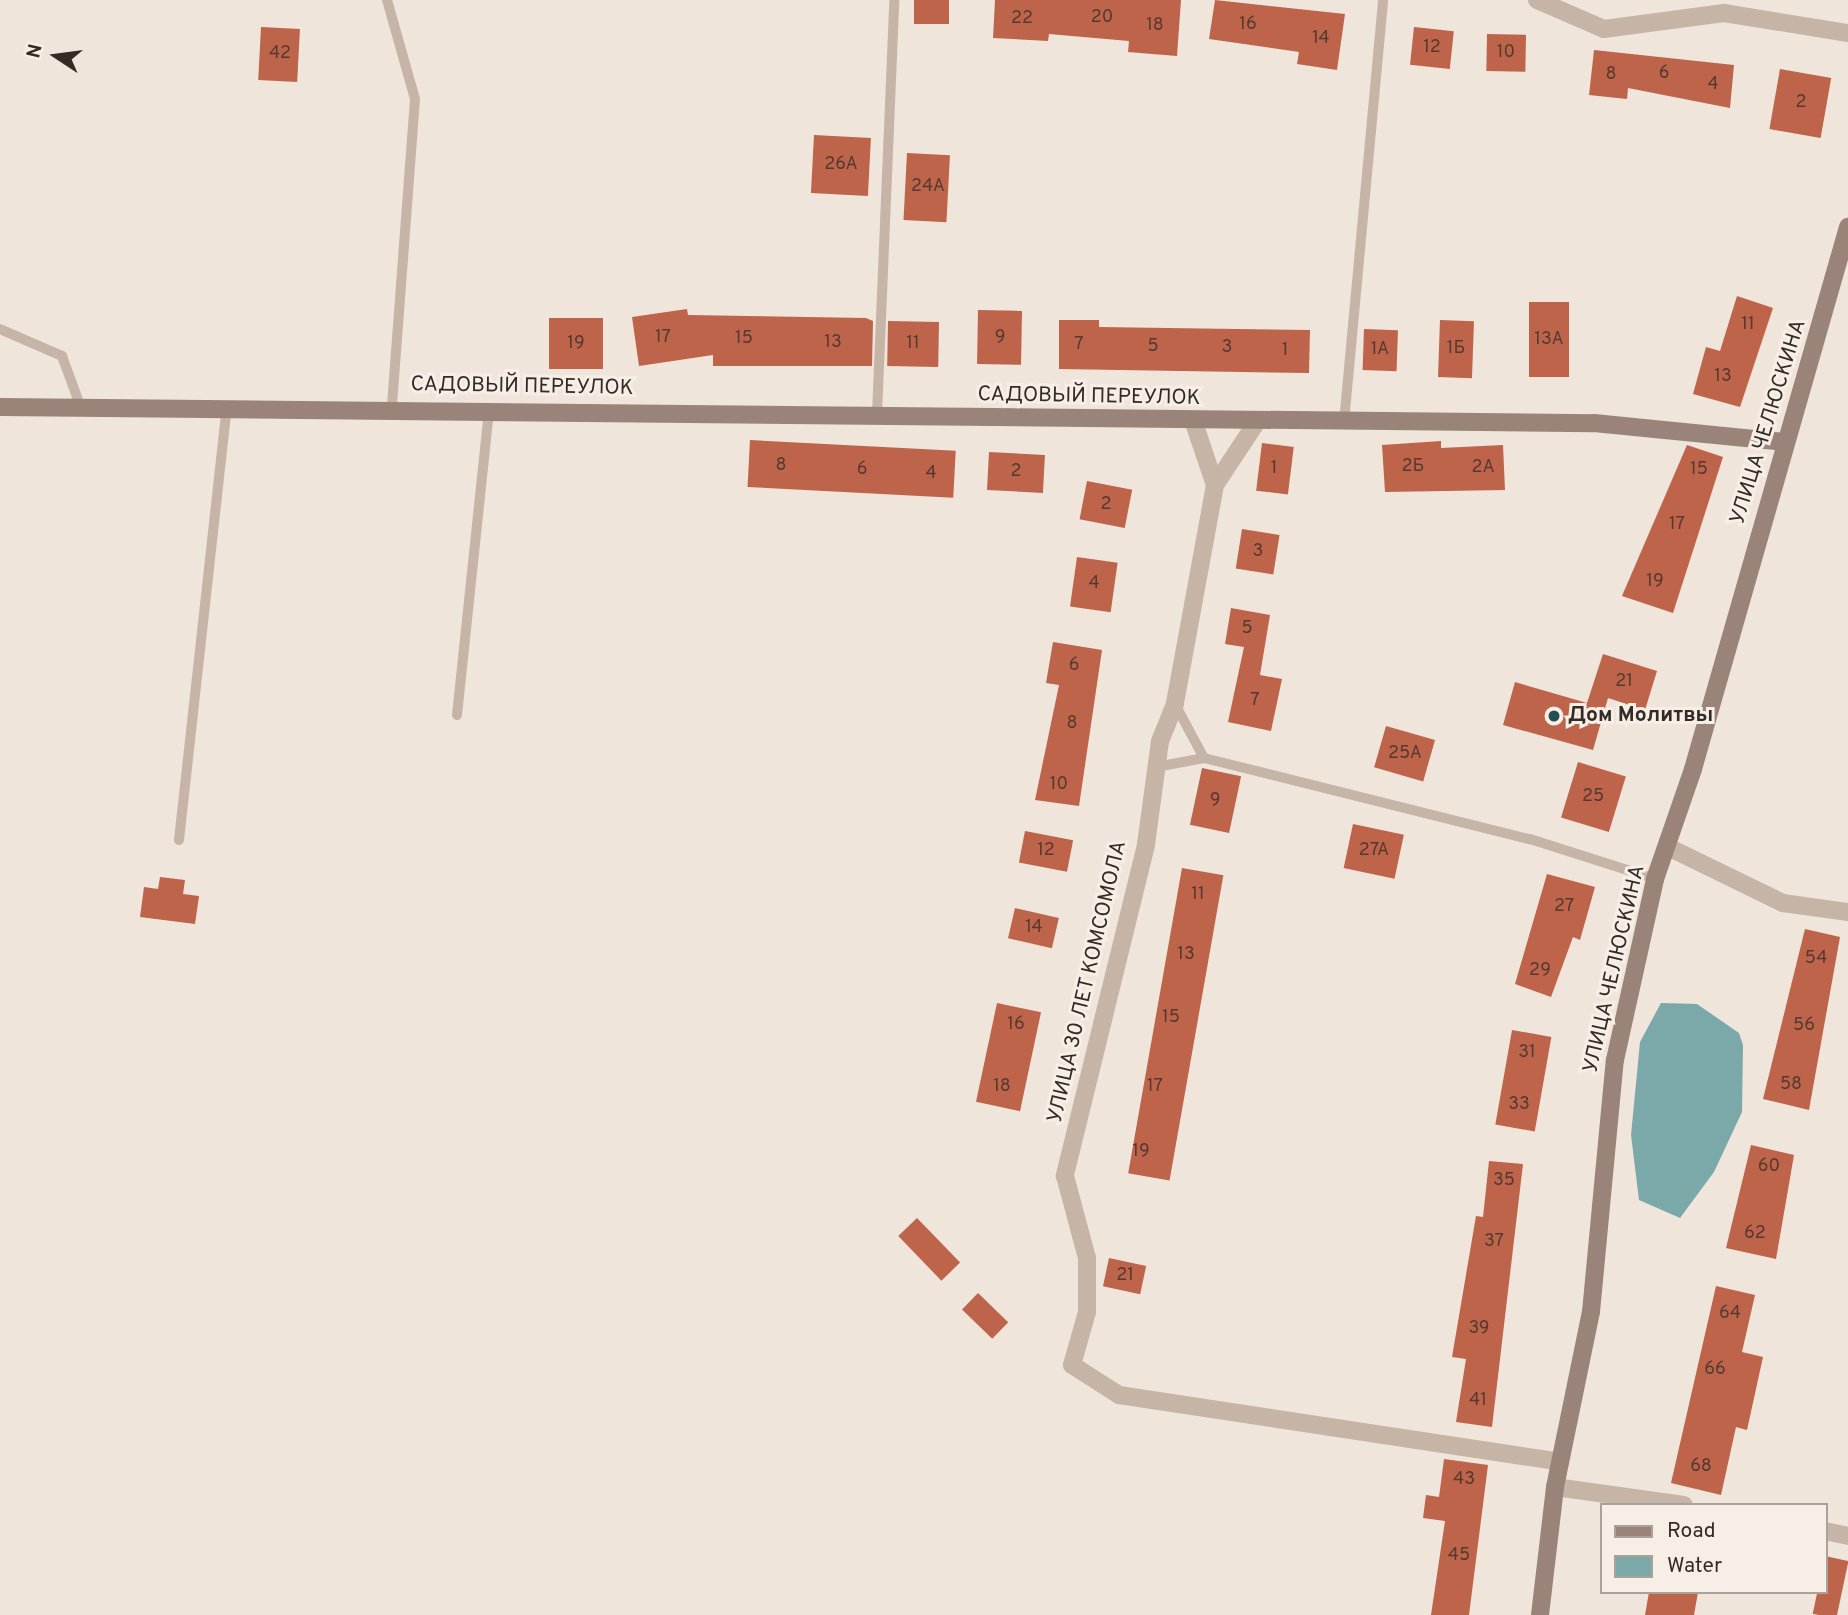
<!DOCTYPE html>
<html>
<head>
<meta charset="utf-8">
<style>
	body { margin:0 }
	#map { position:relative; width:1848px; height:1615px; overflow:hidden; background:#efe5da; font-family:Overpass,sans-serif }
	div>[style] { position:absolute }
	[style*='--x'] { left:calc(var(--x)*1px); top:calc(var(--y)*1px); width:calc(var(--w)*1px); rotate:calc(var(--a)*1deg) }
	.water>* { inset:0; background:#7ba9aa }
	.building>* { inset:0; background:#bd644b; transform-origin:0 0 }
	.lane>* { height:10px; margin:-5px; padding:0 5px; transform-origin:5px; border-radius:5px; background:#c6b5a7 }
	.street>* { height:18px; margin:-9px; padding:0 9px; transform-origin:9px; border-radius:9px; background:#c6b5a7 }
	.secondary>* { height:18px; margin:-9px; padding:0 9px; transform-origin:9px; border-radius:9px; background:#9a8479 }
	.dots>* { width:19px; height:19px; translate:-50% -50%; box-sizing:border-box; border:4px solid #f7efe6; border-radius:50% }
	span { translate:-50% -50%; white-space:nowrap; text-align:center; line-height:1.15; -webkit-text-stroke:6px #f7efe6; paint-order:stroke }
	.number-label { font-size:18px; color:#563930 }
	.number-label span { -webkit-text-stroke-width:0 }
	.street-label { font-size:21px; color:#332b27 }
	.poi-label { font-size:21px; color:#332b27; font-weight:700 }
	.left { translate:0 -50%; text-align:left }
	.legend { position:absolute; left:1600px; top:1503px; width:228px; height:91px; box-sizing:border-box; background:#f7efe6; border:2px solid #a9a19a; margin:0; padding:9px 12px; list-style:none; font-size:21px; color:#332b27 }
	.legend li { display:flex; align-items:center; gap:14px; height:35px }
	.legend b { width:35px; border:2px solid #a9a19a }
	.north { position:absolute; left:21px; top:21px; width:70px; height:70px; -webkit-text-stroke:5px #f7efe6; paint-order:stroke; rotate:283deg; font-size:19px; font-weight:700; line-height:28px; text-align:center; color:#332b27 }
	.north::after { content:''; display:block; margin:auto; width:24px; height:32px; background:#332b27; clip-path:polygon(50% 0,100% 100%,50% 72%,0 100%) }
</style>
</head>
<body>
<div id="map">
	<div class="water">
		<i style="clip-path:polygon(1661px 1003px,1697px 1004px,1739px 1033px,1743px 1045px,1742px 1112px,1714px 1172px,1680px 1218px,1639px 1200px,1631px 1135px,1640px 1042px)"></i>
	</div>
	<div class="building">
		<i style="left:914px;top:0;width:35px;height:24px"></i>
		<i style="clip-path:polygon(995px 0,1181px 0,1177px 56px,1128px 52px,1129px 41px,1049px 34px,1048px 41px,993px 38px)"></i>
		<i style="clip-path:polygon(1215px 0,1345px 14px,1337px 70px,1297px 64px,1299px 52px,1209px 39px)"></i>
		<i style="left:261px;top:27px;width:39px;height:53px;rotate:3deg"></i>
		<i style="left:1414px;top:27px;width:40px;height:38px;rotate:6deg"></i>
		<i style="left:1487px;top:34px;width:39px;height:37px;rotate:1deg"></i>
		<i style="clip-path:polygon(1594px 50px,1734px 65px,1730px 108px,1628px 88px,1627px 99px,1589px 95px)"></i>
		<i style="left:1780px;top:69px;width:52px;height:61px;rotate:10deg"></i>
		<i style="left:814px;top:135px;width:57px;height:58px;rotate:3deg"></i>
		<i style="left:907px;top:153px;width:43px;height:67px;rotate:3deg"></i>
		<i style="clip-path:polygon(1737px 296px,1773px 308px,1740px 407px,1693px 394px,1706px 347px,1720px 351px)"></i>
		<i style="left:1569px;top:302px;width:75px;height:40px;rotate:90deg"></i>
		<i style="clip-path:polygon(687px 309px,688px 315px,866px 318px,873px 321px,872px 366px,713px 366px,713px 355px,639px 366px,632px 317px)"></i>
		<i style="left:978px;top:310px;width:44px;height:54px;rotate:1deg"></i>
		<i style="left:603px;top:318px;width:51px;height:54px;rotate:90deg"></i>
		<i style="clip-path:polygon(1059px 320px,1099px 320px,1099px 327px,1310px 330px,1309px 373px,1059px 369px)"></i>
		<i style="left:1440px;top:320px;width:34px;height:57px;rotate:2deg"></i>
		<i style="left:888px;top:321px;width:51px;height:45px;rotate:1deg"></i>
		<i style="left:1364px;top:329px;width:34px;height:41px;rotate:2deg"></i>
		<i style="left:750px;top:440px;width:206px;height:47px;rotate:3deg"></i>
		<i style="clip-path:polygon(1441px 441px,1441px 448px,1503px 445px,1505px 490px,1385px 492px,1382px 445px)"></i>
		<i style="left:1262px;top:443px;width:32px;height:48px;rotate:7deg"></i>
		<i style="clip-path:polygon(1687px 445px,1723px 457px,1673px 613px,1622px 596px)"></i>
		<i style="left:989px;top:452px;width:56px;height:38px;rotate:3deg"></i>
		<i style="left:1087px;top:481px;width:46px;height:39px;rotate:11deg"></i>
		<i style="left:1242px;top:529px;width:38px;height:40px;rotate:9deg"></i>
		<i style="left:1077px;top:557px;width:41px;height:50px;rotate:8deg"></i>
		<i style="clip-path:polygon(1231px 608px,1270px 615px,1260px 675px,1282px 679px,1271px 731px,1228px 722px,1244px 647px,1225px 644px)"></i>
		<i style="clip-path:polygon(1053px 642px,1102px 650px,1079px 806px,1035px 800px,1059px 685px,1046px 683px)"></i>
		<i style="clip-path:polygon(1603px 654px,1657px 671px,1645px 710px,1608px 698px,1593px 750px,1503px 725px,1515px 682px,1587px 703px)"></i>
		<i style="left:1386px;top:726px;width:51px;height:43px;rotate:16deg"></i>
		<i style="left:1578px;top:762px;width:50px;height:58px;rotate:17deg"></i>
		<i style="left:1202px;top:768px;width:40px;height:58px;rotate:12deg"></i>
		<i style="left:1353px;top:824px;width:52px;height:45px;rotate:12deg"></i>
		<i style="left:1025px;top:831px;width:49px;height:32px;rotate:11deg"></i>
		<i style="left:1182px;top:868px;width:42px;height:310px;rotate:10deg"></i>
		<i style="clip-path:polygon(1547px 874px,1595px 887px,1580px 940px,1573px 937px,1551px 997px,1515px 984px)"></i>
		<i style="clip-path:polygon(160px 877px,185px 880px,183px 894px,199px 896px,195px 924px,140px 917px,144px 887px,158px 889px)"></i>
		<i style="left:1015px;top:908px;width:45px;height:31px;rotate:13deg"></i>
		<i style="clip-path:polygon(1805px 929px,1840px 937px,1809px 1110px,1763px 1099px)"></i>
		<i style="left:997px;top:1003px;width:45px;height:101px;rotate:12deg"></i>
		<i style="left:1512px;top:1030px;width:40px;height:96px;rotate:10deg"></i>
		<i style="clip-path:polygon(1751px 1145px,1794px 1155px,1776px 1259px,1726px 1248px)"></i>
		<i style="clip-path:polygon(1489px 1161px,1523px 1164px,1492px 1427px,1456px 1422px,1466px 1359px,1452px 1357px,1476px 1216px,1483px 1217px)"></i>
		<i style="left:917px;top:1218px;width:62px;height:26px;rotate:46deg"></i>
		<i style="left:1109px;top:1258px;width:38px;height:29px;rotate:12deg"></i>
		<i style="clip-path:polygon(1716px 1286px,1755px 1295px,1742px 1352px,1763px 1357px,1747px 1430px,1736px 1427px,1721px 1495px,1671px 1483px)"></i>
		<i style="left:978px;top:1293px;width:42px;height:23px;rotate:44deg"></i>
		<i style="clip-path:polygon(1444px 1459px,1488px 1465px,1469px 1615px,1431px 1615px,1445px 1521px,1423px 1518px,1426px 1495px,1439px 1497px)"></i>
		<i style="left:1825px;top:1556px;width:24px;height:59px;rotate:12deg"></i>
		<i style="clip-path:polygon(1649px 1592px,1698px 1592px,1694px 1615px,1645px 1615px)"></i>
	</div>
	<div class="lane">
		<i style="--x:387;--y:0;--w:103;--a:74.2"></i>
		<i style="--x:415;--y:99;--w:309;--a:94.3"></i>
		<i style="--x:0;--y:329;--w:68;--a:23.5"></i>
		<i style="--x:62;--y:356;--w:55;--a:69.9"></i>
		<i style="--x:877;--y:414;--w:414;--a:-87.6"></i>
		<i style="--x:1344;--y:422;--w:424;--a:-84.7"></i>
		<i style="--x:1175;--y:704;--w:61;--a:61.8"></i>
		<i style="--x:1204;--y:758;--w:336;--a:14"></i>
		<i style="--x:1530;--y:839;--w:131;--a:17.7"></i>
		<i style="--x:457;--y:715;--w:307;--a:-84"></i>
		<i style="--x:1156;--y:767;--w:49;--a:-10.6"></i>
		<i style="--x:179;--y:840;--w:437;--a:-83.7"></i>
	</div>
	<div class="street">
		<i style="--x:1537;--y:0;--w:73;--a:23.4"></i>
		<i style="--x:1604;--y:29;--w:121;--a:-7.6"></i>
		<i style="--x:1724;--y:13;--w:126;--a:9.2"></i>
		<i style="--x:1194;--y:423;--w:65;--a:71.3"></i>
		<i style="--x:1215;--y:485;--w:223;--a:100.4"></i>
		<i style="--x:1175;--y:704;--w:40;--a:112"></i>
		<i style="--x:1160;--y:741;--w:105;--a:97.7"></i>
		<i style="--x:1146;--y:845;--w:341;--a:103.8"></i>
		<i style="--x:1065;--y:1176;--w:85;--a:75"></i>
		<i style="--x:1087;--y:1258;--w:54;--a:90"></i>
		<i style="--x:1087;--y:1312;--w:55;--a:105.8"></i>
		<i style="--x:1072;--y:1365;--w:56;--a:32.6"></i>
		<i style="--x:1119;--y:1395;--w:446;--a:8.6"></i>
		<i style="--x:1215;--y:485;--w:74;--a:-56.5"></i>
		<i style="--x:1668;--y:847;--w:128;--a:26"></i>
		<i style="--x:1783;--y:903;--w:66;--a:7.9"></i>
		<i style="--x:1555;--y:1487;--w:130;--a:7.9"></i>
		<i style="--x:1825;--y:1531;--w:24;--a:12"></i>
	</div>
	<div class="secondary">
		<i style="--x:0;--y:407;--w:1594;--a:0.58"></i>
		<i style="--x:1594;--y:423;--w:192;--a:5.7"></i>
		<i style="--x:1540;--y:1615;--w:129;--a:-83.3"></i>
		<i style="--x:1555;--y:1487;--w:179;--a:-78.4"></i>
		<i style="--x:1591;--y:1312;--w:253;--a:-84.6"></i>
		<i style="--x:1615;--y:1060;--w:185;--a:-77.5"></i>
		<i style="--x:1655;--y:879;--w:116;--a:-70.9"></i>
		<i style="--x:1693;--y:769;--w:564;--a:-74.04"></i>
	</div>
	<div class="dots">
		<i style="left:1554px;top:716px;background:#205052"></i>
	</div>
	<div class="number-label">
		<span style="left:1102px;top:18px">20</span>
		<span style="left:1022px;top:19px">22</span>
		<span style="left:1248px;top:25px">16</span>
		<span style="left:1155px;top:26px">18</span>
		<span style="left:1321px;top:39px">14</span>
		<span style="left:1432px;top:48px">12</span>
		<span style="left:1506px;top:53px">10</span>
		<span style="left:280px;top:54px">42</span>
		<span style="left:1664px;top:74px">6</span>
		<span style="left:1611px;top:75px">8</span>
		<span style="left:1713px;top:85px">4</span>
		<span style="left:1801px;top:103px">2</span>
		<span style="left:841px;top:165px">26А</span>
		<span style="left:928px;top:187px">24А</span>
		<span style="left:1748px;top:325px">11</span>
		<span style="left:663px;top:338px">17</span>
		<span style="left:1000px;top:338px">9</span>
		<span style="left:744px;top:339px">15</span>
		<span style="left:1549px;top:340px">13А</span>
		<span style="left:833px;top:343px">13</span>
		<span style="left:576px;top:344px">19</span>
		<span style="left:913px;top:344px">11</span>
		<span style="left:1079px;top:345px">7</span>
		<span style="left:1153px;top:347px">5</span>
		<span style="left:1227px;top:348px">3</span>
		<span style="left:1456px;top:349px">1Б</span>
		<span style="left:1380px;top:350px">1А</span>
		<span style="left:1285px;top:351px">1</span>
		<span style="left:1723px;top:377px">13</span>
		<span style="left:781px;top:466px">8</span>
		<span style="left:1413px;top:467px">2Б</span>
		<span style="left:1483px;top:468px">2А</span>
		<span style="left:1274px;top:469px">1</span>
		<span style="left:862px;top:470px">6</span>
		<span style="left:1699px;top:470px">15</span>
		<span style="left:1016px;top:472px">2</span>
		<span style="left:931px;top:474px">4</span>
		<span style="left:1106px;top:505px">2</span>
		<span style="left:1677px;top:525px">17</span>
		<span style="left:1258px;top:552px">3</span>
		<span style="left:1655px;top:582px">19</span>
		<span style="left:1094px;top:584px">4</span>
		<span style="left:1247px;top:629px">5</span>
		<span style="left:1074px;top:666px">6</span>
		<span style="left:1624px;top:682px">21</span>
		<span style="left:1255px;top:701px">7</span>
		<span style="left:1072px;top:724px">8</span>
		<span style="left:1405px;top:754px">25А</span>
		<span style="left:1059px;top:785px">10</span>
		<span style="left:1593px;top:797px">25</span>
		<span style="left:1215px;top:801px">9</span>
		<span style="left:1046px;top:851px">12</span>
		<span style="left:1374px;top:851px">27А</span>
		<span style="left:1198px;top:895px">11</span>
		<span style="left:1564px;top:907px">27</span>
		<span style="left:1034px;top:928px">14</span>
		<span style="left:1186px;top:955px">13</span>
		<span style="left:1816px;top:959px">54</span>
		<span style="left:1540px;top:971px">29</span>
		<span style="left:1171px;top:1018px">15</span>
		<span style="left:1016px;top:1025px">16</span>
		<span style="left:1804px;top:1026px">56</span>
		<span style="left:1527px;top:1053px">31</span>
		<span style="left:1791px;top:1085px">58</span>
		<span style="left:1002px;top:1087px">18</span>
		<span style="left:1155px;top:1087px">17</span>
		<span style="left:1519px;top:1105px">33</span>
		<span style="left:1141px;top:1152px">19</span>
		<span style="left:1769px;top:1167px">60</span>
		<span style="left:1504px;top:1181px">35</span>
		<span style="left:1755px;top:1234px">62</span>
		<span style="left:1494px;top:1242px">37</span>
		<span style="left:1125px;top:1276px">21</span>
		<span style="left:1730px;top:1314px">64</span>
		<span style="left:1479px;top:1329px">39</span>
		<span style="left:1715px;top:1370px">66</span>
		<span style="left:1478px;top:1401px">41</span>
		<span style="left:1701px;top:1467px">68</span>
		<span style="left:1464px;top:1480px">43</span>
		<span style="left:1459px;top:1556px">45</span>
	</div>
	<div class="street-label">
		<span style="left:522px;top:387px;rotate:1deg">САДОВЫЙ ПЕРЕУЛОК</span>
		<span style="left:1089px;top:397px;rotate:1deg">САДОВЫЙ ПЕРЕУЛОК</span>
		<span style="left:1769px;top:422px;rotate:-73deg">УЛИЦА ЧЕЛЮСКИНА</span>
		<span style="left:1615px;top:969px;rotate:-77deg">УЛИЦА ЧЕЛЮСКИНА</span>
		<span style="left:1088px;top:982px;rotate:-77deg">УЛИЦА 30 ЛЕТ КОМСОМОЛА</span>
	</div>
	<div class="poi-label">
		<span class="left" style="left:1568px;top:716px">Дом Молитвы</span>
	</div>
	<ul class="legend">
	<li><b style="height:9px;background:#9a8479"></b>Road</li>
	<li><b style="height:19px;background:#7ba9aa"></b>Water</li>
	</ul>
	<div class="north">N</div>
</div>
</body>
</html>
